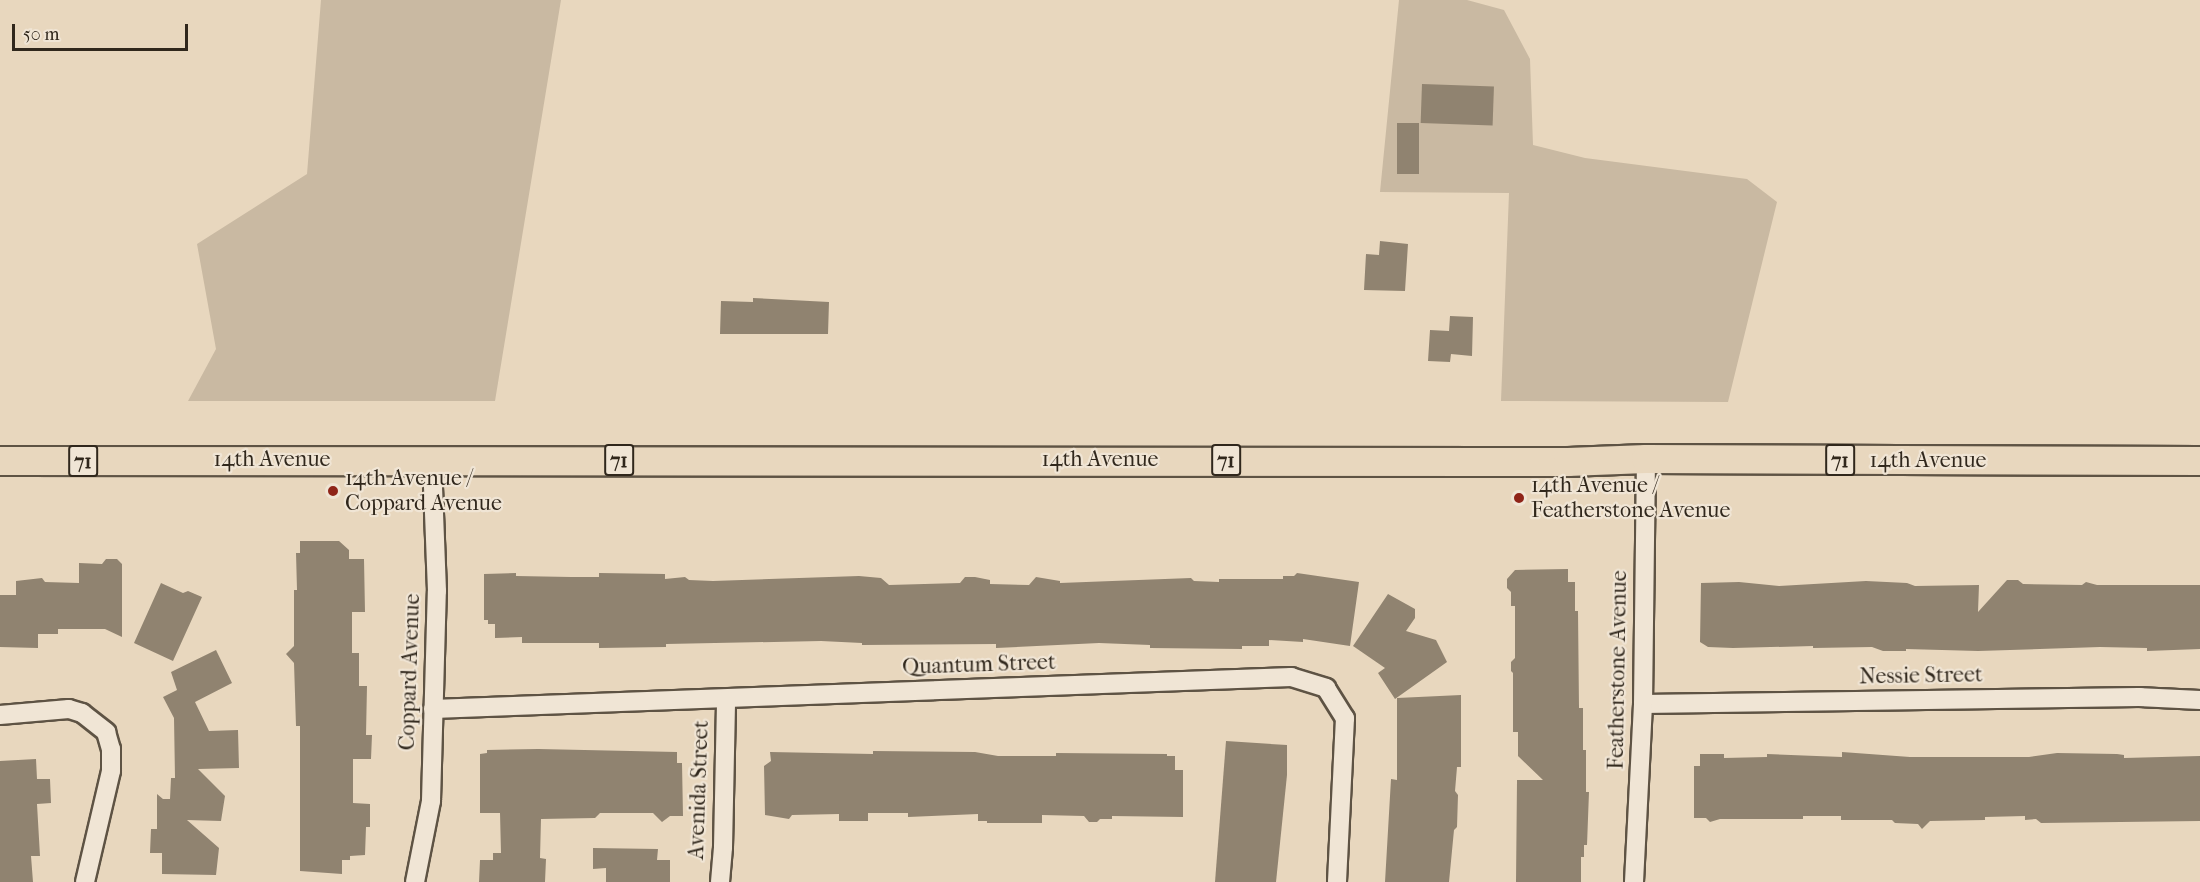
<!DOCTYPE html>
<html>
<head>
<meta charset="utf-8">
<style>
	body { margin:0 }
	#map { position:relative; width:2200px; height:882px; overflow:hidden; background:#e8d7be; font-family:"IM FELL French Canon",serif }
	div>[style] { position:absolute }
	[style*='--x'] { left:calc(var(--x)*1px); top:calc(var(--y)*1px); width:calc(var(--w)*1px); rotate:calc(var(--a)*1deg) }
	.green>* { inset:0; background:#c9b9a2 }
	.building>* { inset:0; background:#908370; transform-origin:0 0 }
	.roads { filter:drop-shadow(2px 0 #5e5344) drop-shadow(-2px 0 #5e5344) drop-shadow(0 2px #5e5344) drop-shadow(0 -2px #5e5344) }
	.minor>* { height:18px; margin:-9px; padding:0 9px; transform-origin:9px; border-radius:9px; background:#f0e5d5 }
	.primary>* { height:28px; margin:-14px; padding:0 14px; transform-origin:14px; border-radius:14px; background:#e8d7be }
	.dots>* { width:16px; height:16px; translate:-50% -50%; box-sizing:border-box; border:3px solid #f0e5d5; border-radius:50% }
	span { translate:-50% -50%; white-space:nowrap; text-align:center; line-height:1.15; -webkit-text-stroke:4.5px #f0e5d5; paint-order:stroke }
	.shield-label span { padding:2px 4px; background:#f0e5d5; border:2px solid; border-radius:4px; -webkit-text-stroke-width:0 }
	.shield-label { font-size:21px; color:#30271c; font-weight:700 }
	.street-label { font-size:22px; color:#30271c }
	.poi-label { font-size:22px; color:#30271c }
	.left { translate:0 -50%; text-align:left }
	.scale { position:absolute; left:12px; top:24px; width:176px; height:27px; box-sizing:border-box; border:3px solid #30271c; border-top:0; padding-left:8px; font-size:18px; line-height:21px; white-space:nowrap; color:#30271c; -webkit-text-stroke:4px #f0e5d5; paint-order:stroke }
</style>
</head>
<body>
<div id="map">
	<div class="green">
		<i style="clip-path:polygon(321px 0,561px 0,495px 401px,188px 401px,216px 349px,197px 244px,307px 174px)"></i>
		<i style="clip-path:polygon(1399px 0,1467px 0,1504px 10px,1530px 59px,1533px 145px,1585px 158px,1747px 179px,1777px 202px,1728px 402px,1501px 401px,1509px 193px,1380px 192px)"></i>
	</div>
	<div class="building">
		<i style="left:1422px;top:84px;width:72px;height:39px;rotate:2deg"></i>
		<i style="left:1397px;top:123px;width:22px;height:51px"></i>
		<i style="clip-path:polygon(1380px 241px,1408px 244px,1405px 291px,1364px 290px,1366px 254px,1379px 255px)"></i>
		<i style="clip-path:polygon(753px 298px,829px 302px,828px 334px,720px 334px,721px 301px,753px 302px)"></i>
		<i style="clip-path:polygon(1450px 316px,1473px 317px,1472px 356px,1451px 354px,1450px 362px,1428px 361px,1430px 330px,1449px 331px)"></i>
		<i style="clip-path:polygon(300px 541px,339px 541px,349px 550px,349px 559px,364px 559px,365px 612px,352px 612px,352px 653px,359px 653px,359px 686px,367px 686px,366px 735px,372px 735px,371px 759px,353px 759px,353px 803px,370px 804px,370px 827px,366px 827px,365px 855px,350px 856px,350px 860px,342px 860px,342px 874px,300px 871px,300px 726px,296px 726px,294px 663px,286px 654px,294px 646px,294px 590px,297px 590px,296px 553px,300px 553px)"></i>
		<i style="clip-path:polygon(106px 559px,117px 559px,122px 564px,122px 637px,105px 629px,58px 629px,58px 634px,38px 634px,38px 648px,0 647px,0 595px,16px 595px,16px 581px,42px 578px,45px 582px,79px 583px,79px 563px,102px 564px)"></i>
		<i style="clip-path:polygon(1568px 569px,1568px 582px,1575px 582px,1575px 611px,1578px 611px,1579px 708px,1583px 708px,1583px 750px,1586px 750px,1586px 792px,1589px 792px,1587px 845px,1584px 845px,1584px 857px,1581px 857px,1581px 882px,1516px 882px,1517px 780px,1543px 780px,1518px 756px,1518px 732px,1513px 732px,1513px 673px,1511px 671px,1511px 662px,1515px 658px,1515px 606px,1511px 606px,1511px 592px,1507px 588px,1507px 579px,1515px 570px)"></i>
		<i style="clip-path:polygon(516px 573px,516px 576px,571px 577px,599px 577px,599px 573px,665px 574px,665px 579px,685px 577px,689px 580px,713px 581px,859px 576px,881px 578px,889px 585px,960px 583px,965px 577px,975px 577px,990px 580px,990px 584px,1029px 585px,1036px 577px,1060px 581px,1060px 583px,1191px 578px,1194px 581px,1219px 582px,1219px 579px,1283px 579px,1283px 576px,1294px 576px,1297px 573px,1359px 582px,1350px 646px,1303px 639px,1303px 642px,1269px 640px,1269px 646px,1242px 646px,1242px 649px,1150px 648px,1150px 645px,1099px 643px,996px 648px,996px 644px,862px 645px,862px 643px,821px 641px,666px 644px,666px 647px,599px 648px,599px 643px,522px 643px,522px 637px,495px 638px,495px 624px,488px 624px,488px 620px,484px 620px,484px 574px)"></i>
		<i style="clip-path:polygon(2007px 580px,2018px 580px,2023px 584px,2082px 585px,2086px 582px,2097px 585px,2200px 585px,2200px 649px,2147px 651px,2147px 648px,2100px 647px,1978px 651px,1906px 649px,1906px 651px,1883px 651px,1872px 647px,1813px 648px,1813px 646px,1733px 648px,1708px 647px,1700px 642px,1701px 583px,1739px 582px,1779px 586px,1866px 581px,1907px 583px,1915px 586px,1979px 585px,1978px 612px)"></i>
		<i style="clip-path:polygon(161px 583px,183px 593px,188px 591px,202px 597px,173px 661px,134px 643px)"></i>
		<i style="clip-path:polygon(1388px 594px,1415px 609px,1415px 618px,1406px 631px,1436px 640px,1447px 662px,1395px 699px,1378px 673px,1385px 668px,1353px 646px)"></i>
		<i style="clip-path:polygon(216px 650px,232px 683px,195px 702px,209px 731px,238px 730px,239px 768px,198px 769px,225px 796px,221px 821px,187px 820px,219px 848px,216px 875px,162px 874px,162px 853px,150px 853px,151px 829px,157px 829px,157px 794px,163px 799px,170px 799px,171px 778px,175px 778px,174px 718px,163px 697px,177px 690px,171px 672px)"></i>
		<i style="clip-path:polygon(1461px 695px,1461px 767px,1457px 767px,1455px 791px,1458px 795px,1457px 827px,1454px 830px,1449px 882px,1385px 882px,1391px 779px,1397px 780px,1397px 698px)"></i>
		<i style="clip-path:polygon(1226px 741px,1287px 745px,1287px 775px,1276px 882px,1215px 882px)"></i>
		<i style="clip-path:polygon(538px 749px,677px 752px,677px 763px,682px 763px,683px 816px,670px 816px,662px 822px,653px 813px,600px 813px,595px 818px,541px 819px,540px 858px,546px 859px,545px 882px,479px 882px,480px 860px,493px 860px,493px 853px,501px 853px,500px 813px,480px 813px,480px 754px,487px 753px,487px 750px)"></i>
		<i style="clip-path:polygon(873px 751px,975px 752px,998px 756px,1056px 756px,1056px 753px,1167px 754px,1167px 756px,1175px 756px,1175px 770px,1183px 770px,1183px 817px,1112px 816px,1112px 819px,1100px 819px,1097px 822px,1089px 822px,1084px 816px,1042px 815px,1042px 823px,987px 823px,987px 821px,978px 821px,978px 814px,908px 817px,908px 813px,868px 813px,868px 821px,839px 821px,839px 814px,792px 815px,789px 819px,765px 815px,764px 766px,771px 761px,770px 752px,873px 754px)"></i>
		<i style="clip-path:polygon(1842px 752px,1910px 757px,2029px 757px,2057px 753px,2117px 754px,2124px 755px,2124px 758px,2200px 756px,2200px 821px,2041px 823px,2036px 819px,2025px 820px,2025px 816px,1985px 817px,1985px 820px,1930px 821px,1922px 829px,1918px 824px,1895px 823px,1892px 820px,1841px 820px,1841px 816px,1803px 816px,1803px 819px,1720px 819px,1710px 822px,1706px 818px,1694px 818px,1694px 766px,1700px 766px,1700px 754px,1724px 754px,1724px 758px,1767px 757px,1767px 754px,1842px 757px)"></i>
		<i style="clip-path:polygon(36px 759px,37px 779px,50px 779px,51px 803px,37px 804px,40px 856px,31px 856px,33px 882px,0 882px,0 761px)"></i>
		<i style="clip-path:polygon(593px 848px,658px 849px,657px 860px,670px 860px,670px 882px,606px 882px,606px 868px,593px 869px)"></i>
	</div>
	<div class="roads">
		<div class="minor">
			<i style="--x:1643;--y:704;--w:496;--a:-0.8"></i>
			<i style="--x:2139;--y:697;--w:61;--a:2.8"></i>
			<i style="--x:433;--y:709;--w:859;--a:-2.14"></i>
			<i style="--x:1291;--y:677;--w:37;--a:17"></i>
			<i style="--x:1326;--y:688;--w:36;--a:58"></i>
			<i style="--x:1345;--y:718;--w:164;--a:92.8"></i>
			<i style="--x:0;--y:715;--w:69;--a:-5"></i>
			<i style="--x:69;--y:709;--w:14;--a:17"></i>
			<i style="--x:82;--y:713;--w:31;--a:38"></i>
			<i style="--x:106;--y:732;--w:18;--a:74"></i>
			<i style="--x:111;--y:749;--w:22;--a:90"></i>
			<i style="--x:111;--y:771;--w:114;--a:103.2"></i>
			<i style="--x:415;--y:882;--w:83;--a:-78.8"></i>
			<i style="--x:431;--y:801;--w:210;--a:-88.4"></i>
			<i style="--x:437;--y:591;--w:130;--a:-92.2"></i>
			<i style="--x:720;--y:882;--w:35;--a:-85"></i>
			<i style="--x:723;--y:847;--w:147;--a:-88.8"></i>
			<i style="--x:1634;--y:882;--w:178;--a:-87.1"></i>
			<i style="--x:1643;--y:704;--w:245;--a:-89.3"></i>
		</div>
		<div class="primary">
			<i style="--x:0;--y:461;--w:1568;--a:0.04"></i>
			<i style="--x:1568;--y:462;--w:78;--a:-2.2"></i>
			<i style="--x:1646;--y:459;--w:554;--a:0.21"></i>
		</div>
	</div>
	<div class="dots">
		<i style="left:333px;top:491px;background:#8f2418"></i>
		<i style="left:1519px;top:498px;background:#8f2418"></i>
	</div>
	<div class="shield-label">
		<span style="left:619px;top:460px">71</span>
		<span style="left:1226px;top:460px">71</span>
		<span style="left:1840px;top:460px">71</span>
		<span style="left:83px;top:461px">71</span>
	</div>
	<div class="street-label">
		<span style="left:272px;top:460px">14th Avenue</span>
		<span style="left:1100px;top:460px">14th Avenue</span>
		<span style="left:1928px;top:461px">14th Avenue</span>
		<span style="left:979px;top:665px;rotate:-2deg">Quantum Street</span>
		<span style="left:1618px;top:670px;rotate:-89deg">Featherstone Avenue</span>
		<span style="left:410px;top:672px;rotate:-88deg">Coppard Avenue</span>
		<span style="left:1921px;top:676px;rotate:-1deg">Nessie Street</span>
		<span style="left:699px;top:790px;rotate:-88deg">Avenida Street</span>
	</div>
	<div class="poi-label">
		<span class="left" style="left:345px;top:491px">14th Avenue /<br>Coppard Avenue</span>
		<span class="left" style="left:1531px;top:498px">14th Avenue /<br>Featherstone Avenue</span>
	</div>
	<div class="scale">50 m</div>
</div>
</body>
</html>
